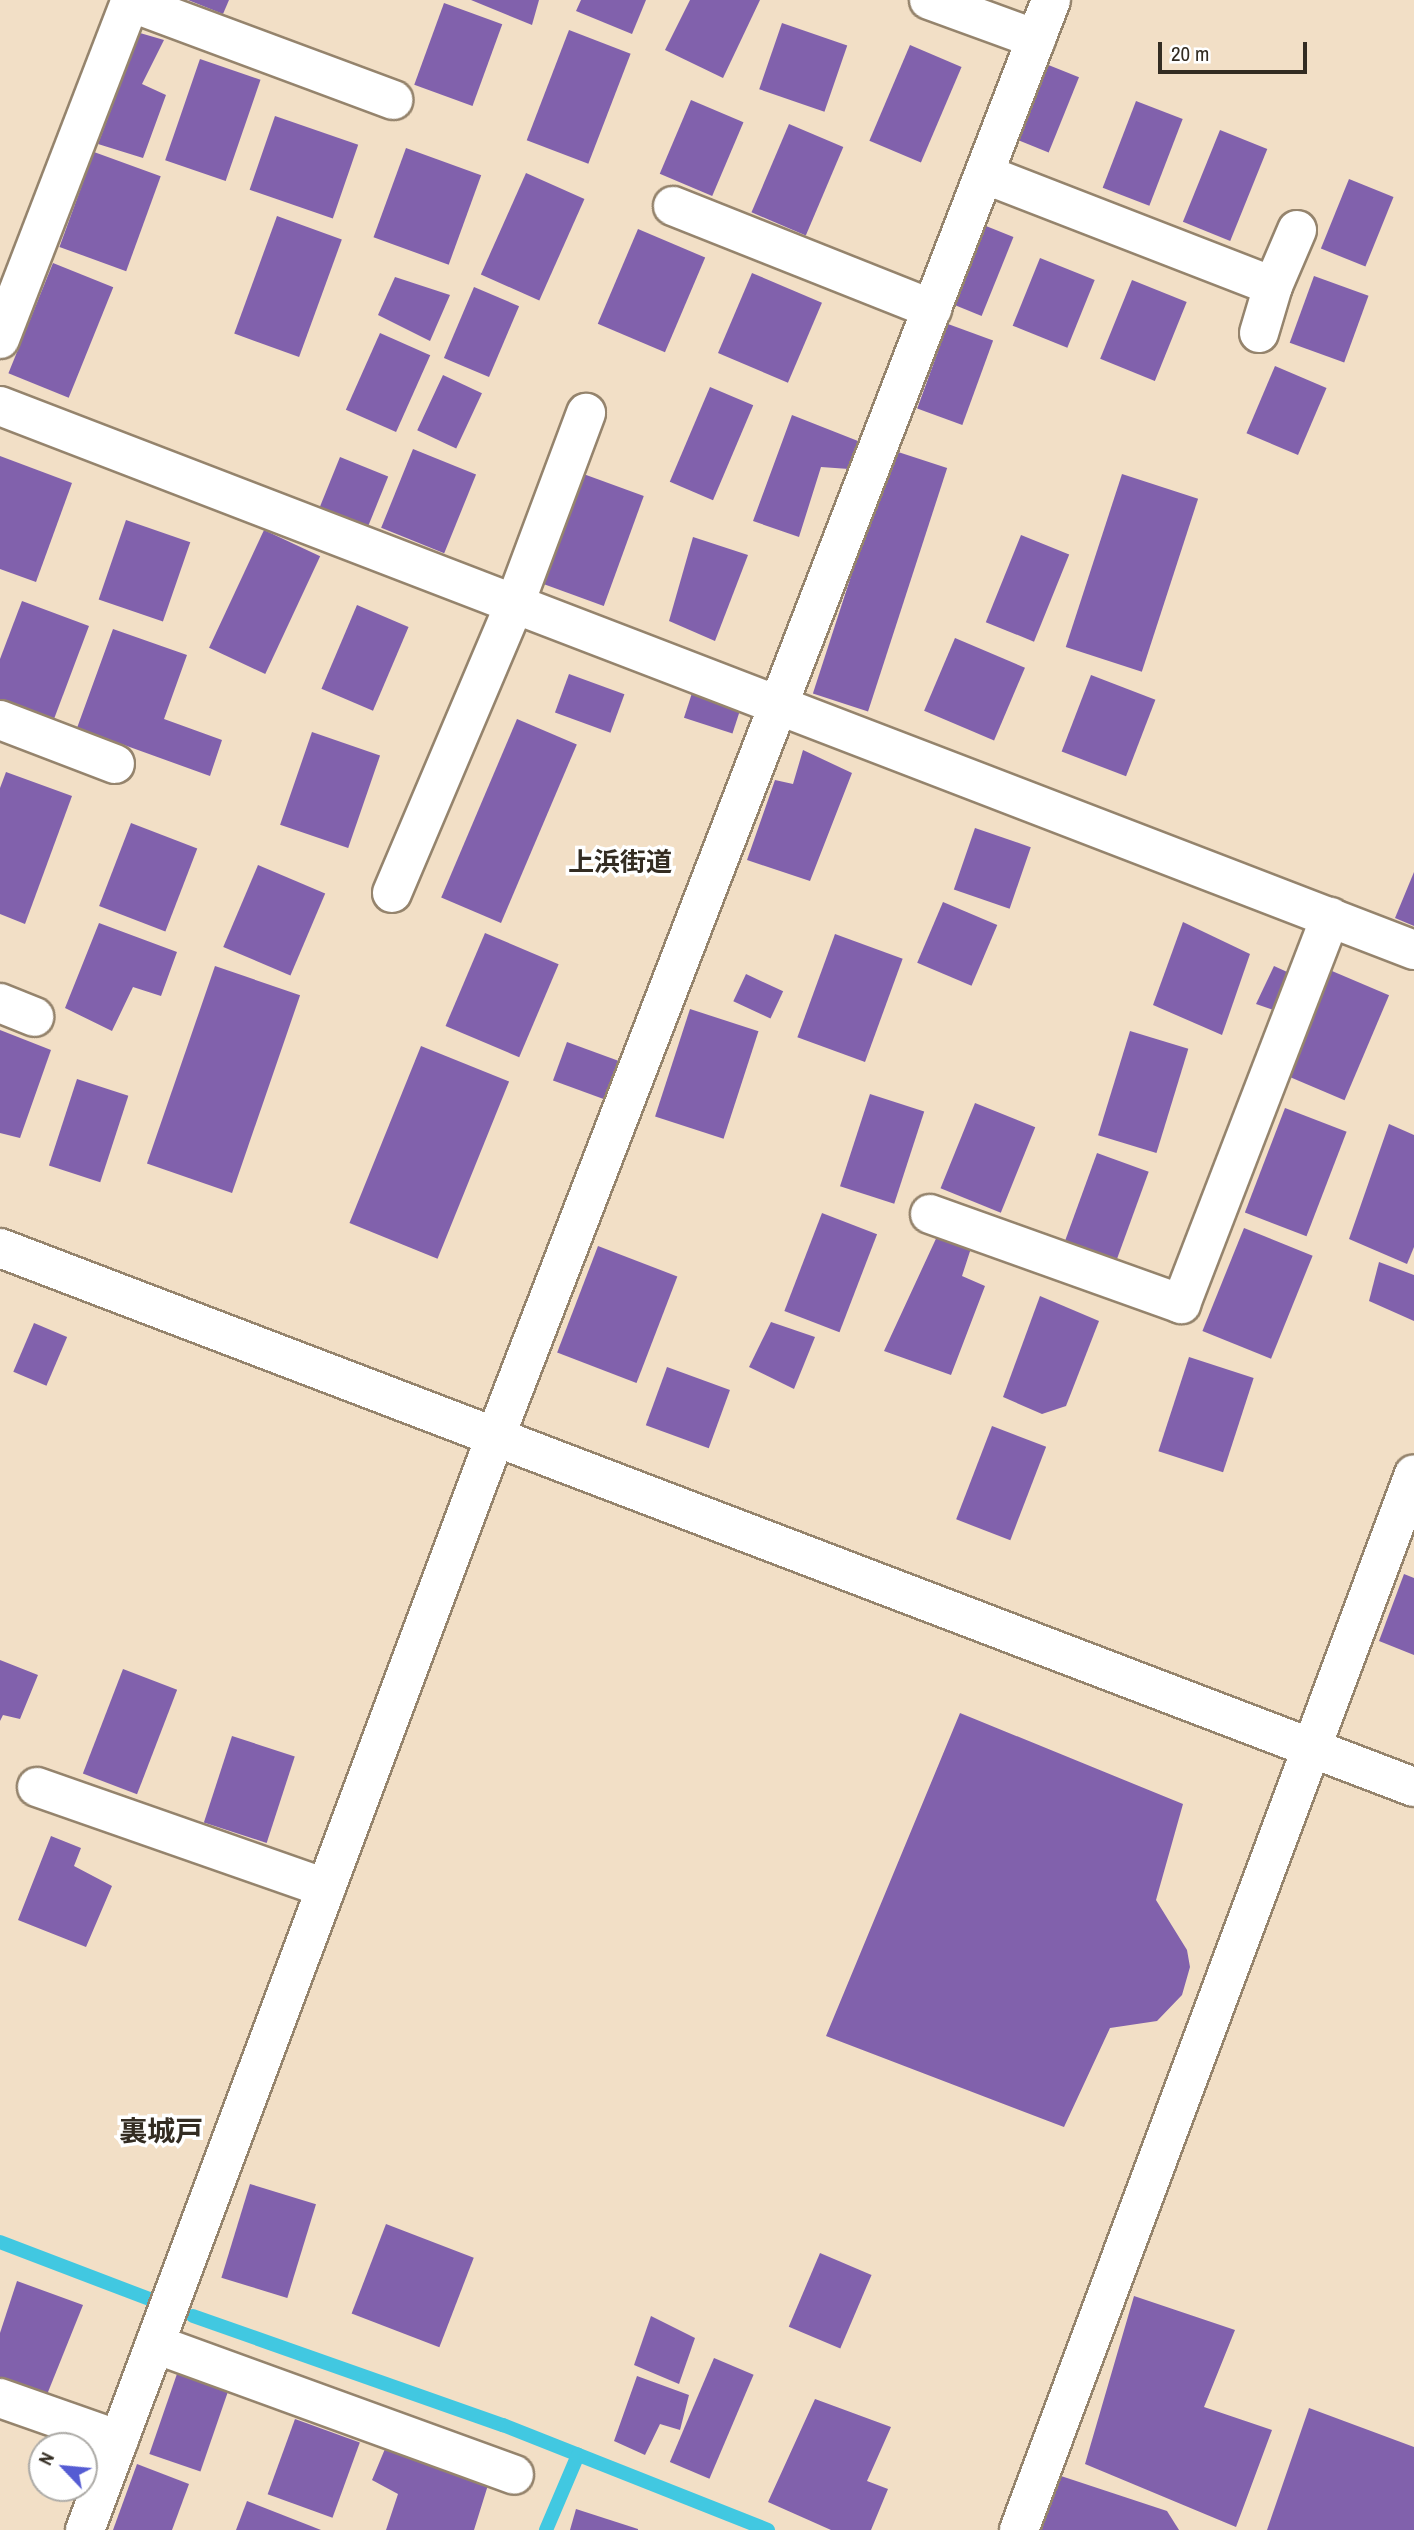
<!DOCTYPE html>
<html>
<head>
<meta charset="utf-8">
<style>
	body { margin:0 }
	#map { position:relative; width:1414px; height:2530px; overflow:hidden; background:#f2dfc6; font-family:"Archivo Narrow","Noto Sans JP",sans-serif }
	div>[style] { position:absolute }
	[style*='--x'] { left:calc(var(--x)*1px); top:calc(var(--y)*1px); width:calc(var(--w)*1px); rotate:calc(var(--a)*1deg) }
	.stream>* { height:14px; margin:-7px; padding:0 7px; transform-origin:7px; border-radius:7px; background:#41c8e1 }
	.building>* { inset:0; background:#8161ac; transform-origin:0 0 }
	.roads { filter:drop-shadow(2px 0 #95846d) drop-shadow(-2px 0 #95846d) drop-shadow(0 2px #95846d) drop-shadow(0 -2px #95846d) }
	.minor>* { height:38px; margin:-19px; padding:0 19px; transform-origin:19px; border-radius:19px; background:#fff }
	span { translate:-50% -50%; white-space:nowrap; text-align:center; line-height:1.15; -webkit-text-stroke:7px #fff; paint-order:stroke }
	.neighbourhood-label { font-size:26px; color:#332c22; font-weight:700 }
	.quarter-label { font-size:28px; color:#332c22; font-weight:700 }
	.north { position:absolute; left:28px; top:2432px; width:70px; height:70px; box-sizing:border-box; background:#fff; border:2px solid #adaba7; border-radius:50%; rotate:296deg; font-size:19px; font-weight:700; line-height:28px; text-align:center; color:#332c22 }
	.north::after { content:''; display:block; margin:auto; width:24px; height:32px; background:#555cd3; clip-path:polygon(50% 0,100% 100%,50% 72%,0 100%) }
	.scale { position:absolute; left:1158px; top:42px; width:149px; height:32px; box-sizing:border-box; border:4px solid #332c22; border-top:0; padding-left:9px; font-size:21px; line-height:24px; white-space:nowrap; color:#332c22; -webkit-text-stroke:5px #fff; paint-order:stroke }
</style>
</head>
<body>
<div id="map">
	<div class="stream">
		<i style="--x:0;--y:2242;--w:160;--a:20.9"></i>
		<i style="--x:193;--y:2316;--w:329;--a:19.4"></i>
		<i style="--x:503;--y:2425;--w:285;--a:21.6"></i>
		<i style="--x:546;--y:2530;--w:82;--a:-66.9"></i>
	</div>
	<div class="building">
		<i style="clip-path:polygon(188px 0,229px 0,223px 14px)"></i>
		<i style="clip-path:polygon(471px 0,539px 0,532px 25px)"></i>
		<i style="clip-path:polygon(581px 0,646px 0,632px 34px,576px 11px)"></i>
		<i style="clip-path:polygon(690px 0,760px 0,723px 78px,665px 50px)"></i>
		<i style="left:444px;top:3px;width:62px;height:87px;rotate:20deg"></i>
		<i style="left:782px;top:23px;width:69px;height:70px;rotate:19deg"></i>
		<i style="left:569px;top:30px;width:66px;height:118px;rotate:21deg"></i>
		<i style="clip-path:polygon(140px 33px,164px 40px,142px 84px,166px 95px,143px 158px,98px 144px)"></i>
		<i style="left:910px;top:45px;width:56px;height:104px;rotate:23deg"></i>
		<i style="left:200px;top:59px;width:64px;height:107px;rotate:19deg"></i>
		<i style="left:1041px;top:62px;width:41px;height:81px;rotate:22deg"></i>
		<i style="left:691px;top:100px;width:57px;height:80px;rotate:23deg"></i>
		<i style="left:1136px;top:101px;width:50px;height:93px;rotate:21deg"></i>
		<i style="left:275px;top:116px;width:88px;height:78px;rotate:19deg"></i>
		<i style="left:789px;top:124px;width:59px;height:96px;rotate:23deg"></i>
		<i style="left:1220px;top:130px;width:51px;height:99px;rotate:22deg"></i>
		<i style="left:406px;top:148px;width:80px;height:95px;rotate:20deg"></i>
		<i style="left:94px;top:152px;width:71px;height:101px;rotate:20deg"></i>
		<i style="left:526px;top:173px;width:64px;height:111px;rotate:24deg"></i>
		<i style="left:1349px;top:179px;width:48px;height:75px;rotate:22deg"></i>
		<i style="left:277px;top:216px;width:69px;height:125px;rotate:20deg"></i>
		<i style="left:981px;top:224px;width:35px;height:85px;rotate:22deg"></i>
		<i style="left:638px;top:229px;width:73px;height:103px;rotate:23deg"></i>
		<i style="left:1040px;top:258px;width:59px;height:73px;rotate:22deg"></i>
		<i style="left:53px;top:263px;width:65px;height:119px;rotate:22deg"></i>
		<i style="left:752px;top:273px;width:76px;height:87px;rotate:23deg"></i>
		<i style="left:1314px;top:276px;width:58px;height:71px;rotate:20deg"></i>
		<i style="clip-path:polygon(395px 277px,450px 295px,430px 341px,378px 315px)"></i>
		<i style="left:1132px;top:280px;width:59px;height:85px;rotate:22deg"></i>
		<i style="left:474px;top:287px;width:49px;height:77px;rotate:23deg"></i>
		<i style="left:948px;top:324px;width:48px;height:90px;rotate:20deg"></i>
		<i style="left:380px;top:333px;width:55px;height:84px;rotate:24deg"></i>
		<i style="left:1275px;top:366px;width:56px;height:73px;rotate:23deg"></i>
		<i style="left:443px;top:375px;width:43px;height:61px;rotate:25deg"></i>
		<i style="left:710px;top:387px;width:47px;height:103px;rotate:23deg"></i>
		<i style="clip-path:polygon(792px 415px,858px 441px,849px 469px,821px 467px,799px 537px,753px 521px)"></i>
		<i style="left:413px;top:449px;width:68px;height:85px;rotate:22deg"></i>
		<i style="left:892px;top:450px;width:58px;height:256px;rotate:18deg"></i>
		<i style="clip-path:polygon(0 456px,72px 483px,36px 582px,0 569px)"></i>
		<i style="left:340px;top:457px;width:52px;height:56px;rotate:22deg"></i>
		<i style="left:578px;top:472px;width:70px;height:117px;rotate:20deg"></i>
		<i style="left:1122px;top:474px;width:80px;height:182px;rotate:18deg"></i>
		<i style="left:126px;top:520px;width:68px;height:84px;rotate:19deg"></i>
		<i style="left:264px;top:530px;width:62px;height:130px;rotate:25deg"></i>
		<i style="left:1021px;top:535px;width:52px;height:94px;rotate:22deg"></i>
		<i style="clip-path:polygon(693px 537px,748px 555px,715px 641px,669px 621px)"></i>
		<i style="clip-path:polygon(22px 601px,89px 626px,54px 719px,0 699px,0 659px)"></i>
		<i style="left:357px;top:605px;width:56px;height:91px;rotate:23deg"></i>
		<i style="clip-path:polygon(113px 629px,187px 655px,164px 719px,222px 740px,210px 776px,77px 728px)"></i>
		<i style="left:955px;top:638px;width:76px;height:79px;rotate:23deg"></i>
		<i style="left:569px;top:674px;width:59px;height:41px;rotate:20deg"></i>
		<i style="left:1091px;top:675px;width:69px;height:82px;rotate:21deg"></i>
		<i style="left:692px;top:693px;width:51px;height:26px;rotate:18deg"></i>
		<i style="left:517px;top:719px;width:65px;height:194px;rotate:23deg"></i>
		<i style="left:312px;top:732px;width:72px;height:98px;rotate:19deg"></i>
		<i style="clip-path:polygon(803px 750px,852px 773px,810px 881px,747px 860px,775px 780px,793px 784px)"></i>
		<i style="clip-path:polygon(6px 772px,72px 796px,25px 924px,0 914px,0 788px)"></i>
		<i style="left:131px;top:823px;width:71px;height:89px;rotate:21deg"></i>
		<i style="left:975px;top:828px;width:59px;height:65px;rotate:19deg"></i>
		<i style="left:258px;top:865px;width:73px;height:89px;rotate:23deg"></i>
		<i style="clip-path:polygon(1414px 872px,1414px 926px,1395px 918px)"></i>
		<i style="left:943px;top:902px;width:59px;height:66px;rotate:23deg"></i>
		<i style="clip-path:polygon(1183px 922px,1250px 954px,1222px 1035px,1153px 1005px)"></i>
		<i style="clip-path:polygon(99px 923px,177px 952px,161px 996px,133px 987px,112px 1031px,65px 1008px)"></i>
		<i style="left:485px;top:933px;width:80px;height:101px;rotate:23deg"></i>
		<i style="left:835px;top:934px;width:72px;height:110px;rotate:20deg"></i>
		<i style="left:215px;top:966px;width:90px;height:209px;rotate:19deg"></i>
		<i style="clip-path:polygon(1274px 966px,1296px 976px,1282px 1013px,1256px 1004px)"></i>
		<i style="left:1332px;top:971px;width:62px;height:114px;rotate:23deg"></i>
		<i style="left:746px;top:974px;width:41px;height:30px;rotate:25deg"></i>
		<i style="left:690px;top:1009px;width:72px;height:113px;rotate:18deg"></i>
		<i style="clip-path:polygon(0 1030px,51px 1050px,20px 1138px,0 1133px)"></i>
		<i style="left:1130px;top:1031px;width:61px;height:109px;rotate:17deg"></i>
		<i style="left:567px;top:1042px;width:56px;height:41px;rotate:20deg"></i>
		<i style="left:421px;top:1046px;width:95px;height:191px;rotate:22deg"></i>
		<i style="left:77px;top:1079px;width:54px;height:91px;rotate:18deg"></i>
		<i style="left:870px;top:1094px;width:57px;height:97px;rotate:18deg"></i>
		<i style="left:975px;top:1103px;width:65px;height:92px;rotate:22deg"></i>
		<i style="left:1285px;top:1108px;width:66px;height:112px;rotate:21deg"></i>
		<i style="clip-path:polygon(1389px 1124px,1414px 1135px,1414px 1247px,1407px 1264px,1349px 1239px)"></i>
		<i style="left:1097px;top:1153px;width:55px;height:101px;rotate:20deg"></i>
		<i style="left:822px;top:1213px;width:59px;height:105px;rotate:21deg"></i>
		<i style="left:1244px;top:1228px;width:74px;height:111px;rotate:22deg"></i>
		<i style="clip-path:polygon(940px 1230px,973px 1242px,962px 1276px,985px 1286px,951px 1375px,884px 1351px)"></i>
		<i style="left:598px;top:1246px;width:85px;height:114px;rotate:21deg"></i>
		<i style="clip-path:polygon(1379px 1262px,1414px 1275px,1414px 1321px,1369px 1301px)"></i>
		<i style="clip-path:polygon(1040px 1296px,1099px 1321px,1066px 1406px,1042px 1414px,1003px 1397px)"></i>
		<i style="clip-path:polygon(771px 1322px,815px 1337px,794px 1389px,749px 1367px)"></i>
		<i style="left:34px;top:1323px;width:36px;height:53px;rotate:23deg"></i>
		<i style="left:1189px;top:1357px;width:68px;height:99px;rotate:18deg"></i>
		<i style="left:667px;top:1367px;width:67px;height:62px;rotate:20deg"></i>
		<i style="left:992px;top:1426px;width:58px;height:100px;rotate:21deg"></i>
		<i style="clip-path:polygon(1404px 1574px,1414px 1578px,1414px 1655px,1379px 1641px)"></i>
		<i style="clip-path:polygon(0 1660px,38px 1675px,20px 1719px,3px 1715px,0 1721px)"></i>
		<i style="left:123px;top:1669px;width:58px;height:112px;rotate:21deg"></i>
		<i style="clip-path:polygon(960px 1713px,1183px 1804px,1156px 1900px,1187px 1950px,1190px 1967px,1182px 1995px,1157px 2021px,1110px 2028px,1064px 2127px,826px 2036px)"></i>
		<i style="left:232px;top:1736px;width:66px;height:91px;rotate:18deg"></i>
		<i style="clip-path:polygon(51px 1836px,81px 1848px,74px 1866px,112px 1886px,86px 1947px,18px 1920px)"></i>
		<i style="left:250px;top:2184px;width:69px;height:98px;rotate:17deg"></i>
		<i style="left:386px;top:2224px;width:94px;height:96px;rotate:21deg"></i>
		<i style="left:820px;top:2253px;width:56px;height:80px;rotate:23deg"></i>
		<i style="clip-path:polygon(17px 2281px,83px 2305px,44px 2402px,0 2385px,0 2333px)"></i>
		<i style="clip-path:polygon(1134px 2296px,1235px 2330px,1204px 2407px,1272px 2430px,1236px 2527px,1085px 2464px)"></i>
		<i style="clip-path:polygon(651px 2316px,695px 2338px,679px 2384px,634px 2365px)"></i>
		<i style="left:714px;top:2358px;width:43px;height:113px;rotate:23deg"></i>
		<i style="left:179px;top:2368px;width:54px;height:91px;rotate:19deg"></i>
		<i style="clip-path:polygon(637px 2376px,689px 2395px,680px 2430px,660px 2424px,645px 2455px,614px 2441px)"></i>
		<i style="clip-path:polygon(815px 2399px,891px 2427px,867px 2481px,888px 2489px,871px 2530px,831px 2530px,768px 2502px)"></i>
		<i style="clip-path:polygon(1309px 2408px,1414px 2447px,1414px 2530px,1267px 2530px)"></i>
		<i style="left:295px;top:2419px;width:69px;height:80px;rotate:20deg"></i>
		<i style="clip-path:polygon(387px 2444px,488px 2485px,474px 2530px,386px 2530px,398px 2494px,372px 2480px)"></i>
		<i style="clip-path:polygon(137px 2464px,189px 2484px,172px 2530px,113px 2530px)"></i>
		<i style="clip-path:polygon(1061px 2476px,1167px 2511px,1179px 2530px,1038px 2530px)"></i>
		<i style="clip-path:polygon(247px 2501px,321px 2530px,236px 2530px)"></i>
		<i style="clip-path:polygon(576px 2509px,638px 2529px,638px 2530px,570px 2530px)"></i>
	</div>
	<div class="roads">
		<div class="minor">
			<i style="--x:929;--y:0;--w:114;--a:20"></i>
			<i style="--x:130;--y:2;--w:281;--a:20.4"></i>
			<i style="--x:984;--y:174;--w:310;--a:21.2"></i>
			<i style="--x:673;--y:206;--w:279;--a:21.7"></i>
			<i style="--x:1259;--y:333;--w:49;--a:-73.4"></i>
			<i style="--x:1273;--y:286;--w:61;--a:-66.8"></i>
			<i style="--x:0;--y:339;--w:363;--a:-68.9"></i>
			<i style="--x:0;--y:406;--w:1515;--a:21.04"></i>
			<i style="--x:0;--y:720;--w:123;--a:20.9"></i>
			<i style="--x:392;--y:893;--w:315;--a:-67"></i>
			<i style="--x:515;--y:603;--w:203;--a:-69.5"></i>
			<i style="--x:0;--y:1003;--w:37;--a:22"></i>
			<i style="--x:930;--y:1214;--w:267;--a:19.7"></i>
			<i style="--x:1181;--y:1304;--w:415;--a:-68.9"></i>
			<i style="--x:0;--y:1248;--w:1513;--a:20.87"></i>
			<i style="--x:37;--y:1787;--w:306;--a:19.3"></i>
			<i style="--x:155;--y:2344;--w:382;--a:20"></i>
			<i style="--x:0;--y:2398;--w:126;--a:19.4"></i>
			<i style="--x:85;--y:2530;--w:1164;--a:-69.43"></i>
			<i style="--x:494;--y:1440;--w:1544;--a:-68.85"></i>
			<i style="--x:1019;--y:2530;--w:1127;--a:-69.49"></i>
		</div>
	</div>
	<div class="neighbourhood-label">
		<span style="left:620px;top:862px">上浜街道</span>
	</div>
	<div class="quarter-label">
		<span style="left:161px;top:2131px">裏城戸</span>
	</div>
	<div class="north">N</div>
	<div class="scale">20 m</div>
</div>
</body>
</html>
